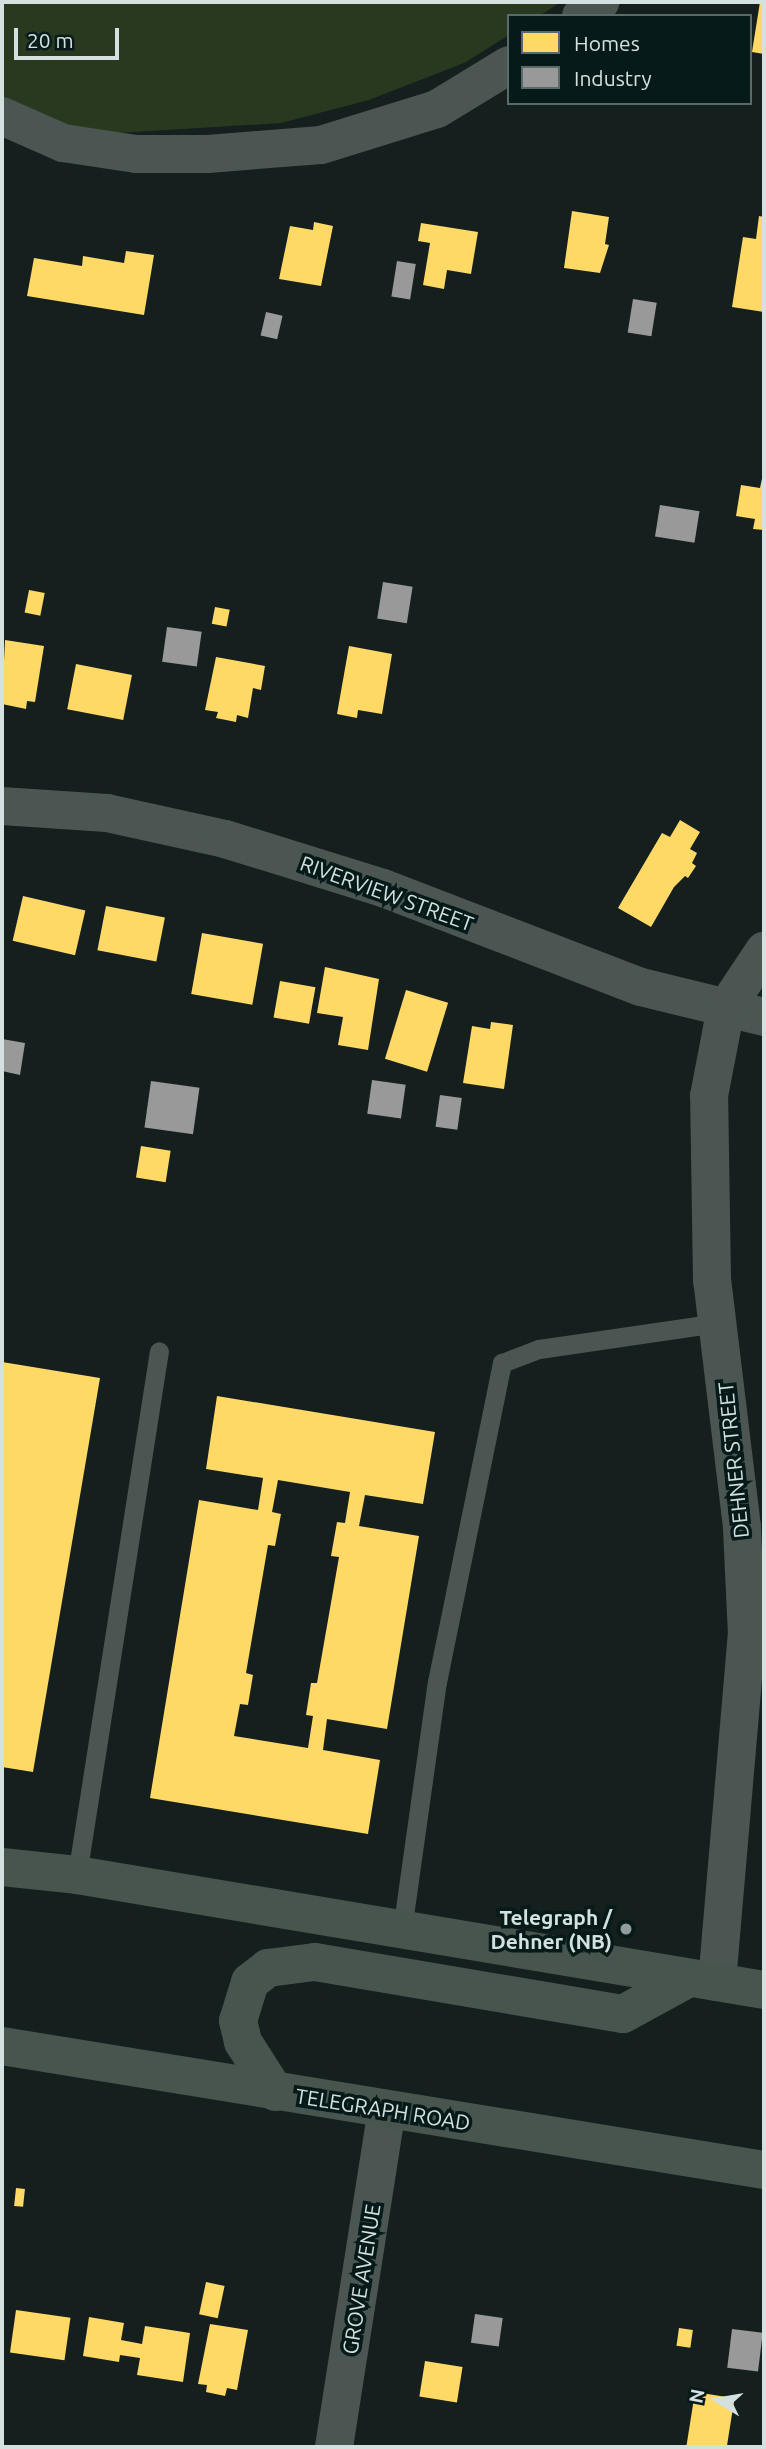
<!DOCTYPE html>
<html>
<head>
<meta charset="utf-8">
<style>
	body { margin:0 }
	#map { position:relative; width:766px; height:2449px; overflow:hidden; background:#141f1e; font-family:Ubuntu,sans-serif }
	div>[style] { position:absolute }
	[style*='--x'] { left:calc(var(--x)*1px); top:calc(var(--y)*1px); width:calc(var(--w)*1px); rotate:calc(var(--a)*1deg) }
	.green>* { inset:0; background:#293920 }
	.homes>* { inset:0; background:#ffd966; transform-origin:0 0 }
	.industry>* { inset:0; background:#999; transform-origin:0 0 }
	.lane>* { height:19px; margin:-9.5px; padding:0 9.5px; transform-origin:9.5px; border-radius:9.5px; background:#4b5652 }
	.street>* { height:38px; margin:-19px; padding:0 19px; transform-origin:19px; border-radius:19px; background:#4b5652 }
	.primary>* { height:38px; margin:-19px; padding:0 19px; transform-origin:19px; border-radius:19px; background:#47554e }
	.dots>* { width:19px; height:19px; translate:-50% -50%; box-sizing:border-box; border:4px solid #061a19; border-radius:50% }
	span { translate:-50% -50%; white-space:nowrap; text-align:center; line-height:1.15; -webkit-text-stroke:7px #061a19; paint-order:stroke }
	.street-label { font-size:21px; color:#d5e1e0 }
	.poi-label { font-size:21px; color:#d5e1e0; font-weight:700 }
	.right { translate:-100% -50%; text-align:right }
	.frame { position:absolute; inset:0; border:4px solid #d5e1e0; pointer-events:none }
	.legend { position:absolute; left:507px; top:14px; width:245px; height:91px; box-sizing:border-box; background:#061a19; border:2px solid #596a69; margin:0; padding:9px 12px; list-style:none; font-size:21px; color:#d5e1e0 }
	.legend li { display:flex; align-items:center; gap:14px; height:35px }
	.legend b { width:35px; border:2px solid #596a69 }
	.north { position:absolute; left:682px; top:2365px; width:70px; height:70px; -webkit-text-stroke:5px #061a19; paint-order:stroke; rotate:281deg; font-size:19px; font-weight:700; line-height:28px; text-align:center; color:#d5e1e0 }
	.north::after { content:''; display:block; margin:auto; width:24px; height:32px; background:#d5e1e0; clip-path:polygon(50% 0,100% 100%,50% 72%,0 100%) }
	.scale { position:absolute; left:14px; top:28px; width:105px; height:32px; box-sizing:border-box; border:4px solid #d5e1e0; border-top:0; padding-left:9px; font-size:21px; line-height:24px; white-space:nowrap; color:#d5e1e0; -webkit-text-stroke:5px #061a19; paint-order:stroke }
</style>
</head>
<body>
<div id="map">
	<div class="green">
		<i style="clip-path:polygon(2px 2px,561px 2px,539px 16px,509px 16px,509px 35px,464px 63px,369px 100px,281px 123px,85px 135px,2px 98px)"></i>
	</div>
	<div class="homes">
		<i style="clip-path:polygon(760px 2px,764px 2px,764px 54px,752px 52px)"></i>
		<i style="clip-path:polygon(572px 211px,609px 217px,605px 244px,609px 245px,600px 273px,564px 268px)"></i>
		<i style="clip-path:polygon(759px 216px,764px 217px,764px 312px,732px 307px,743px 237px,756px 239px)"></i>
		<i style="clip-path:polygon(314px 222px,333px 226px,321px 286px,279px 279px,290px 226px,313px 230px)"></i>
		<i style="clip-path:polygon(421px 223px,478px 232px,471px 274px,447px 270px,444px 289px,423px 285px,430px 243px,418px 241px)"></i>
		<i style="clip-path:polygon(126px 251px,154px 255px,144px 315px,27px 296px,34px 258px,82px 266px,83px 256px,124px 263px)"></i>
		<i style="clip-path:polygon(764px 469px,764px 530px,753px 529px,755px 519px,736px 516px,741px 485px,760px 488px)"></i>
		<i style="left:29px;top:590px;width:16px;height:23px;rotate:11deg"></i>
		<i style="left:215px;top:607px;width:15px;height:17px;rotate:11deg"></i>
		<i style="clip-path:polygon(5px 640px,44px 646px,35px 702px,27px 701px,26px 709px,2px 704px)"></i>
		<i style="clip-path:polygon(349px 646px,392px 654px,382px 714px,358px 710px,357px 718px,337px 714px)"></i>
		<i style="clip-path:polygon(216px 657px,265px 666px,261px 690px,253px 688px,248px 718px,237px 715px,236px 722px,216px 718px,218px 712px,205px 710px)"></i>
		<i style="left:76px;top:664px;width:57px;height:46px;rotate:11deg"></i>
		<i style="clip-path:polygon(680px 820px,700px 832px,690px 849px,697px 853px,692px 863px,696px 866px,688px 878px,685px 876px,674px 887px,651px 927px,618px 908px,662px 833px,670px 837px)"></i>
		<i style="left:23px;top:896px;width:64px;height:46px;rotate:13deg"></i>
		<i style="left:106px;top:906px;width:60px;height:45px;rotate:11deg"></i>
		<i style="left:202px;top:933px;width:62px;height:62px;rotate:10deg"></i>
		<i style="clip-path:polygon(325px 967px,379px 979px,368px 1050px,338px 1045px,343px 1017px,317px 1013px)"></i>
		<i style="left:280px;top:981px;width:36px;height:37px;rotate:10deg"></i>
		<i style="left:406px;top:990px;width:44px;height:72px;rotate:17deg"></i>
		<i style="clip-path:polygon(491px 1022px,513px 1025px,504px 1089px,463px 1083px,472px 1026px,490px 1029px)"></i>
		<i style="left:141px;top:1146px;width:30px;height:32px;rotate:9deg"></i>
		<i style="clip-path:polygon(2px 1362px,100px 1378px,33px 1772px,2px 1767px)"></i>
		<i style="clip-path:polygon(evenodd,217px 1396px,435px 1432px,423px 1504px,365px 1495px,359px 1526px,419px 1536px,387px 1729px,327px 1719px,323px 1750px,380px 1760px,368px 1834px,150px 1798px,199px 1500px,258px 1510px,263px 1478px,206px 1469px,217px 1396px,278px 1480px,350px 1492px,345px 1523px,337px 1522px,331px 1556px,339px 1557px,317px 1683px,311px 1683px,306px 1715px,313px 1716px,308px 1748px,234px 1736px,240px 1704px,248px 1705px,253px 1675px,246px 1673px,268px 1545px,275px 1546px,281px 1514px,272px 1512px,278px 1480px)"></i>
		<i style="left:16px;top:2188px;width:9px;height:18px;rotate:6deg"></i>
		<i style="left:206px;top:2282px;width:19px;height:33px;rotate:12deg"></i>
		<i style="left:16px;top:2310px;width:55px;height:43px;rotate:8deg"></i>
		<i style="clip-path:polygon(89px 2317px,124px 2323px,121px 2340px,142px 2344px,145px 2326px,190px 2333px,183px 2382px,137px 2375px,140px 2358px,120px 2355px,119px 2362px,83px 2356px)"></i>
		<i style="clip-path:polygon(210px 2324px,248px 2330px,237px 2390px,227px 2388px,225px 2396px,206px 2392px,207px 2385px,198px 2384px)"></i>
		<i style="left:679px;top:2328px;width:14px;height:18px;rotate:8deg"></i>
		<i style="left:425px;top:2361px;width:38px;height:36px;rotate:9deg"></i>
		<i style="left:695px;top:2392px;width:40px;height:56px;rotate:9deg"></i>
	</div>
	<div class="industry">
		<i style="left:397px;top:261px;width:19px;height:36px;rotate:9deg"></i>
		<i style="left:633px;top:299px;width:24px;height:34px;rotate:9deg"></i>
		<i style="left:266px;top:312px;width:17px;height:24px;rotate:13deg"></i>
		<i style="left:660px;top:505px;width:40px;height:32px;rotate:9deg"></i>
		<i style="left:383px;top:582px;width:30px;height:37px;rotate:9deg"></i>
		<i style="left:167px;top:627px;width:35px;height:35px;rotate:8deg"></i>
		<i style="clip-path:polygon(2px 1039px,25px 1043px,20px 1075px,2px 1071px)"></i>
		<i style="left:372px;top:1080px;width:34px;height:34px;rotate:8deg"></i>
		<i style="left:151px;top:1081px;width:49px;height:47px;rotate:8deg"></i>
		<i style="left:440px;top:1095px;width:22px;height:32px;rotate:8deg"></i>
		<i style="left:475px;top:2314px;width:28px;height:29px;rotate:8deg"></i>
		<i style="left:732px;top:2329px;width:31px;height:39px;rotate:7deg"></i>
	</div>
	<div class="lane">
		<i style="--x:77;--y:1875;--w:530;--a:-81.11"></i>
		<i style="--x:402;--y:1930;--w:250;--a:-82"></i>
		<i style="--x:437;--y:1682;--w:326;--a:-78.5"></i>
		<i style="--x:502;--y:1363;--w:40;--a:-21"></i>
		<i style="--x:539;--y:1349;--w:181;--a:-8.3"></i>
	</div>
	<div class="street">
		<i style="--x:581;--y:16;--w:24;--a:-36"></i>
		<i style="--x:2;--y:116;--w:67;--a:23.9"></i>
		<i style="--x:63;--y:143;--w:74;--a:8.6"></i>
		<i style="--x:136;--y:154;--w:72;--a:0"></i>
		<i style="--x:208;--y:154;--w:113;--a:-4.6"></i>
		<i style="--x:321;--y:145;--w:121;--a:-17.2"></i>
		<i style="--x:437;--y:109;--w:84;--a:-31.4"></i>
		<i style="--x:2;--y:806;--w:105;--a:3.8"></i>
		<i style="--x:107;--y:813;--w:121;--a:12.4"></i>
		<i style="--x:225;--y:839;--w:165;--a:17.2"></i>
		<i style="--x:383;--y:888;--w:276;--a:21"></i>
		<i style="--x:641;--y:987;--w:127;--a:13.7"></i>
		<i style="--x:717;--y:1982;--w:348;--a:-85.1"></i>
		<i style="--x:747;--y:1635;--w:108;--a:-92.7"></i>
		<i style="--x:742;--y:1527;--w:249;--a:-96.9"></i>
		<i style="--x:712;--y:1280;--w:184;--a:-90.9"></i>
		<i style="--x:709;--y:1096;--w:90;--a:-79.1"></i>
		<i style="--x:726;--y:1008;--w:69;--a:-56.3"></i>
		<i style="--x:334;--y:2447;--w:341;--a:-81.1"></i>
	</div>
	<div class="primary">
		<i style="--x:2;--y:1867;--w:75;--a:6.1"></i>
		<i style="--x:77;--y:1875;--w:697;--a:9.5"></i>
		<i style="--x:2;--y:2046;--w:772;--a:9.24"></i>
		<i style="--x:275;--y:2092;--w:59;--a:-122.6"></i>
		<i style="--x:243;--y:2042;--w:22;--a:-103"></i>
		<i style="--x:238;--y:2021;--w:41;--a:-72.9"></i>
		<i style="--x:250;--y:1982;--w:23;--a:-38"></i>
		<i style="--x:268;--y:1968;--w:47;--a:-7.3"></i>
		<i style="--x:315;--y:1962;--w:312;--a:9.6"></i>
		<i style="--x:623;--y:2014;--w:75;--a:-28.6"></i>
	</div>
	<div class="dots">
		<i style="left:626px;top:1929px;background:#919d9c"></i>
	</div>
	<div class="street-label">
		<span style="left:387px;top:893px;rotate:20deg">RIVERVIEW STREET</span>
		<span style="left:733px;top:1460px;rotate:-96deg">DEHNER STREET</span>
		<span style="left:383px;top:2109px;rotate:9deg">TELEGRAPH ROAD</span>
		<span style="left:361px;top:2279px;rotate:-81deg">GROVE AVENUE</span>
	</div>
	<div class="poi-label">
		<span class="right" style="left:612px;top:1929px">Telegraph /<br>Dehner (NB)</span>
	</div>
	<div class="frame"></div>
	<ul class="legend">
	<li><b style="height:19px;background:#ffd966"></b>Homes</li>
	<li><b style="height:19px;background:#999"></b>Industry</li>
	</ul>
	<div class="north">N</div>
	<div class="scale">20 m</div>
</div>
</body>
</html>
